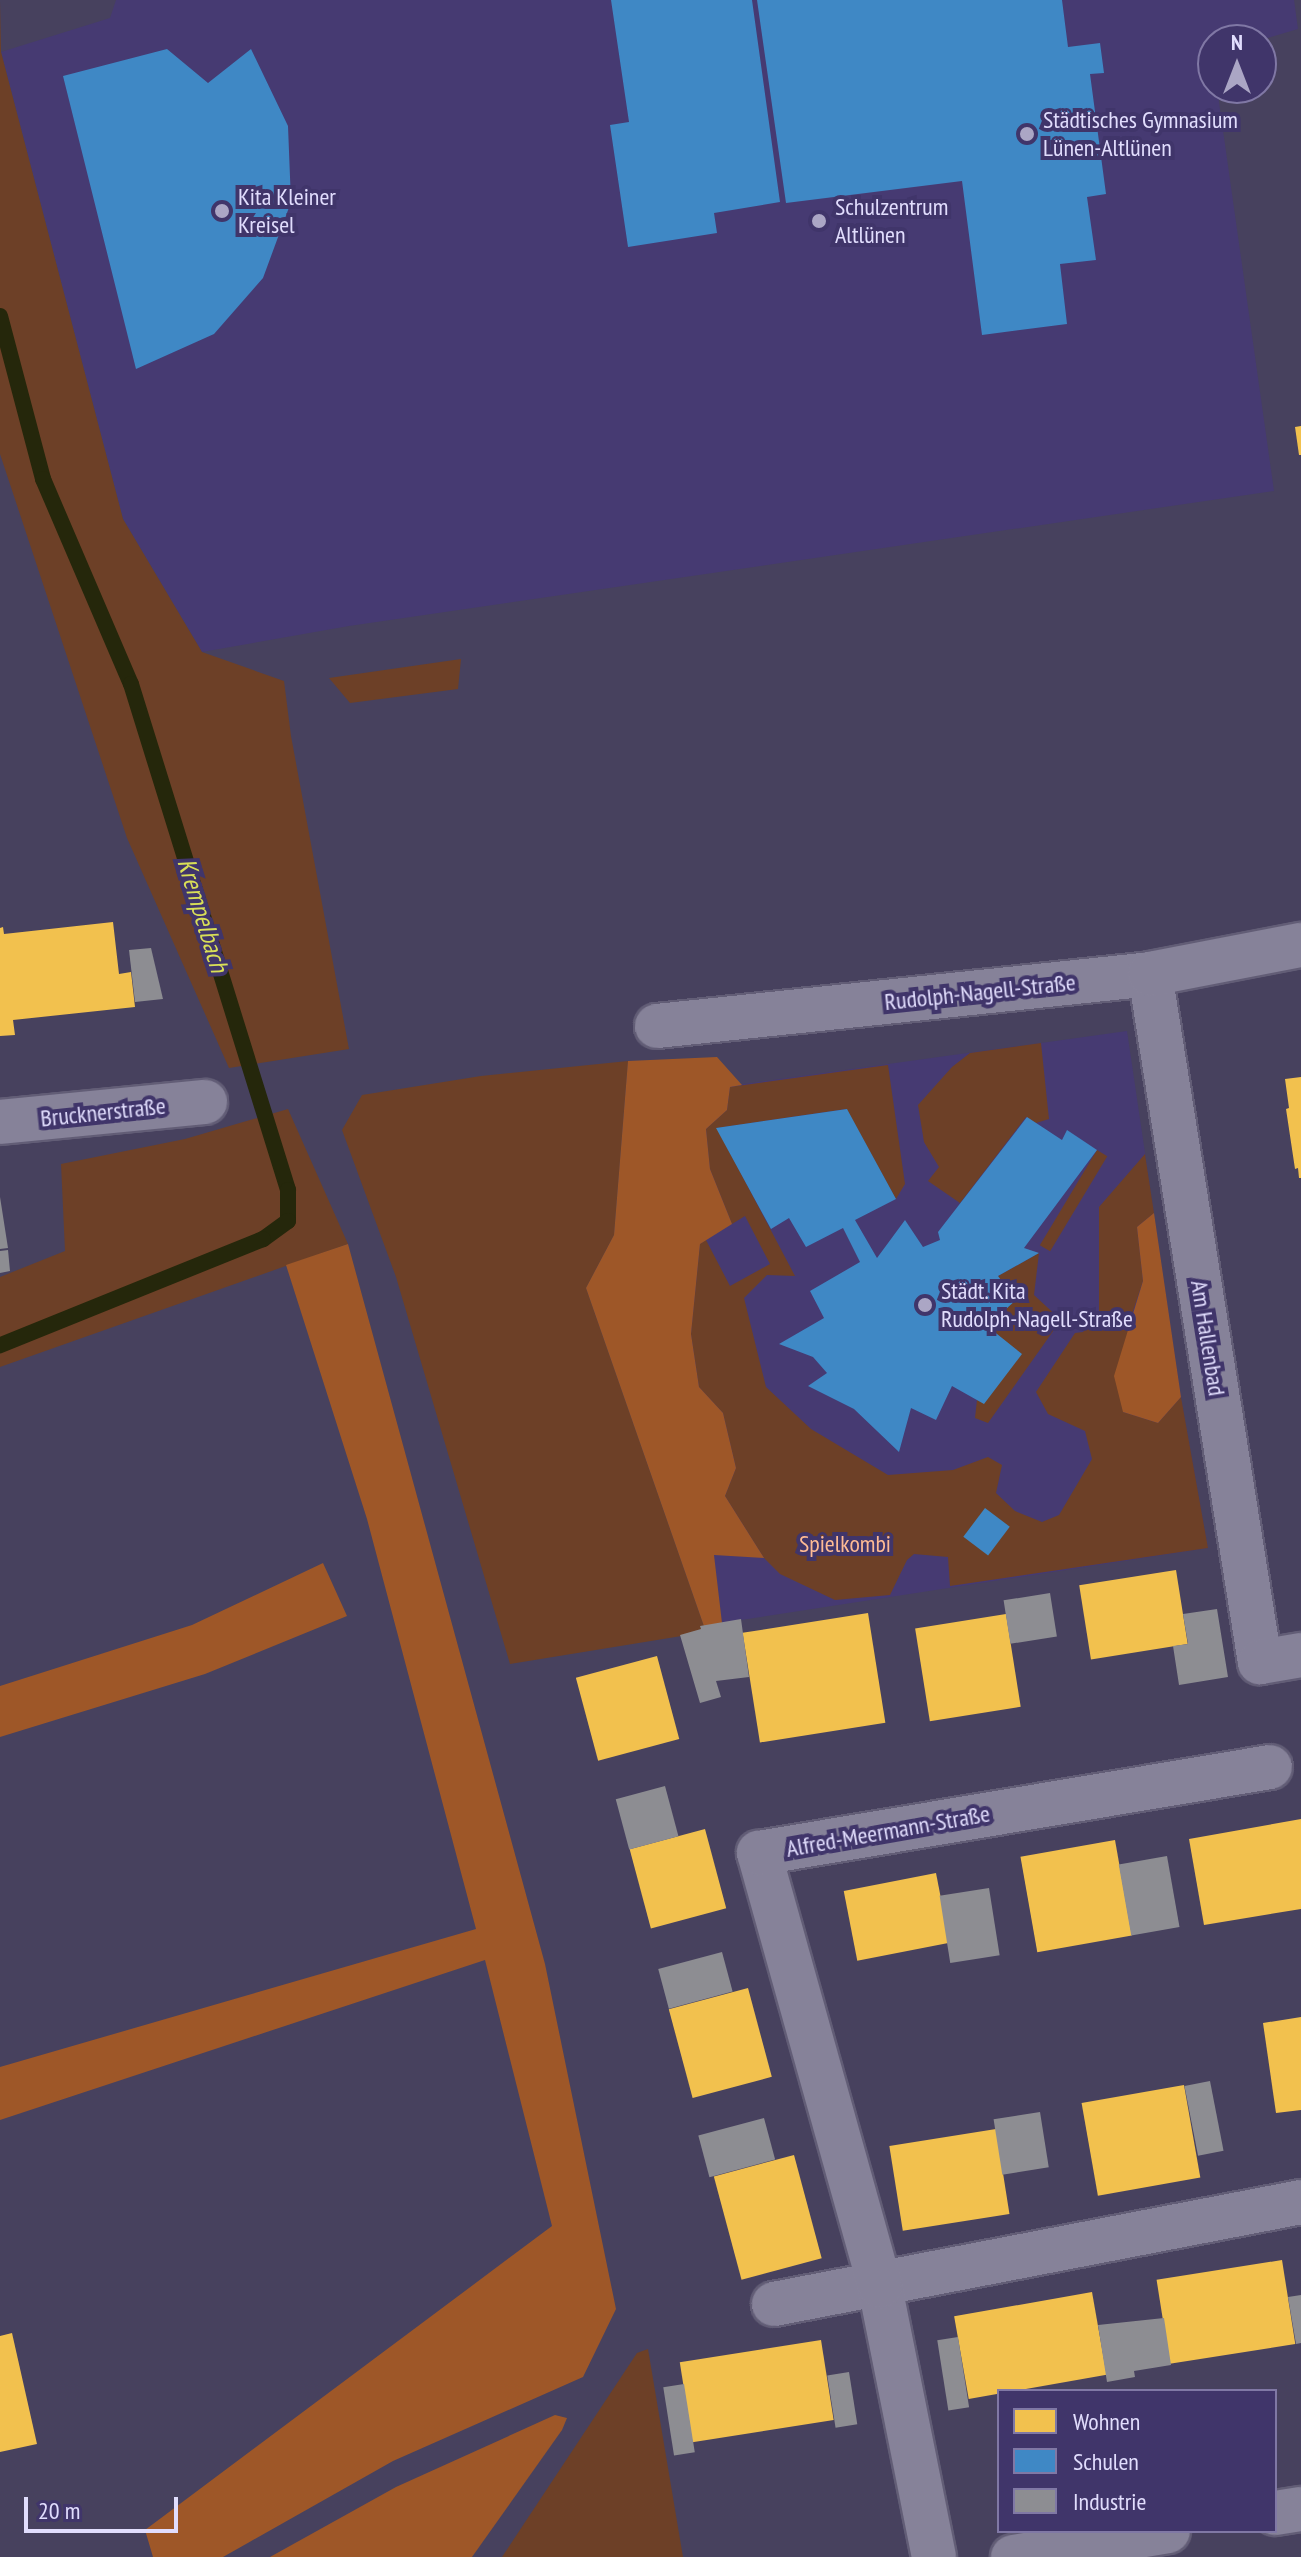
<!DOCTYPE html>
<html>
<head>
<meta charset="utf-8">
<style>
	body { margin:0 }
	#map { position:relative; width:1301px; height:2557px; overflow:hidden; background:#47415e; font-family:"PT Sans Narrow",sans-serif }
	div>[style] { position:absolute }
	[style*='--x'] { left:calc(var(--x)*1px); top:calc(var(--y)*1px); width:calc(var(--w)*1px); rotate:calc(var(--a)*1deg) }
	.built>* { inset:0; background:#463a72 }
	.green>* { inset:0; background:#6d4027; transform-origin:0 0 }
	.forest>* { inset:0; background:#9e5728 }
	.homes>* { inset:0; background:#f2c14e; transform-origin:0 0 }
	.schools>* { inset:0; background:#3f88c5; transform-origin:0 0 }
	.industry>* { inset:0; background:#8d8d92; transform-origin:0 0 }
	.stream>* { height:16px; margin:-8px; padding:0 8px; transform-origin:8px; border-radius:8px; background:#25270b }
	.roads { filter:drop-shadow(2px 0 #625d76) drop-shadow(-2px 0 #625d76) drop-shadow(0 2px #625d76) drop-shadow(0 -2px #625d76) }
	.street>* { height:44px; margin:-22px; padding:0 22px; transform-origin:22px; border-radius:22px; background:#868299 }
	.secondary>* { height:44px; margin:-22px; padding:0 22px; transform-origin:22px; border-radius:22px; background:#868299 }
	.dots>* { width:22px; height:22px; translate:-50% -50%; box-sizing:border-box; border:4px solid #40356a; border-radius:50% }
	span { translate:-50% -50%; white-space:nowrap; text-align:center; line-height:1.15; -webkit-text-stroke:8px #40356a; paint-order:stroke }
	.poi-label { font-size:24px; color:#e1ddfd }
	.left { translate:0 -50%; text-align:left }
	.street-label { font-size:24px; color:#e1ddfd }
	.park-label { font-size:24px; color:#febb94 }
	.water-label { font-size:26px; color:#d9df57; font-style:italic }
	.legend { position:absolute; left:997px; top:2389px; width:280px; height:144px; box-sizing:border-box; background:#40356a; border:2px solid #8078a5; margin:0; padding:10px 14px; list-style:none; font-size:24px; color:#e1ddfd }
	.legend li { display:flex; align-items:center; gap:16px; height:40px }
	.legend b { width:40px; border:2px solid #8078a5 }
	.north { position:absolute; left:1197px; top:24px; width:80px; height:80px; box-sizing:border-box; background:#40356a; border:2px solid #8078a5; border-radius:50%; rotate:0deg; font-size:22px; font-weight:700; line-height:32px; text-align:center; color:#e1ddfd }
	.north::after { content:''; display:block; margin:auto; width:28px; height:36px; background:#aba6c5; clip-path:polygon(50% 0,100% 100%,50% 72%,0 100%) }
	.scale { position:absolute; left:24px; top:2497px; width:154px; height:36px; box-sizing:border-box; border:4px solid #e1ddfd; border-top:0; padding-left:10px; font-size:24px; line-height:28px; white-space:nowrap; color:#e1ddfd; -webkit-text-stroke:6px #40356a; paint-order:stroke }
</style>
</head>
<body>
<div id="map">
	<div class="built">
		<i style="clip-path:polygon(116px 0,1294px 0,1298px 29px,1261px 40px,1213px 40px,1212px 55px,1213px 88px,1217px 88px,1274px 491px,349px 626px,202px 652px,123px 519px,1px 52px,110px 18px)"></i>
		<i style="clip-path:polygon(1127px 1031px,1181px 1397px,1208px 1548px,722px 1623px,658px 1096px)"></i>
	</div>
	<div class="green">
		<i style="clip-path:polygon(0 0,1px 52px,123px 519px,202px 652px,284px 681px,291px 736px,349px 1049px,229px 1068px,127px 838px,0 454px)"></i>
		<i style="clip-path:polygon(461px 659px,458px 689px,350px 703px,329px 678px)"></i>
		<i style="clip-path:polygon(1041px 1043px,1049px 1119px,1036px 1123px,1026px 1117px,960px 1203px,928px 1181px,939px 1167px,924px 1142px,918px 1105px,952px 1067px,970px 1053px)"></i>
		<i style="clip-path:polygon(628px 1061px,614px 1235px,586px 1288px,706px 1632px,510px 1664px,396px 1277px,342px 1130px,362px 1095px,481px 1076px)"></i>
		<i style="clip-path:polygon(888px 1065px,905px 1184px,896px 1199px,846px 1109px,717px 1128px,795px 1276px,767px 1275px,744px 1298px,766px 1387px,811px 1429px,888px 1475px,953px 1470px,988px 1457px,1002px 1465px,996px 1493px,1015px 1511px,1042px 1522px,1059px 1515px,1092px 1459px,1085px 1431px,1048px 1414px,1036px 1392px,1075px 1333px,1083px 1332px,1099px 1311px,1099px 1207px,1145px 1154px,1154px 1213px,1137px 1227px,1143px 1281px,1130px 1320px,1123px 1412px,1158px 1423px,1181px 1397px,1208px 1548px,950px 1586px,948px 1557px,914px 1554px,907px 1560px,890px 1595px,835px 1600px,780px 1574px,764px 1558px,725px 1496px,736px 1468px,723px 1413px,699px 1387px,691px 1334px,700px 1244px,706px 1240px,730px 1286px,770px 1264px,745px 1216px,732px 1224px,710px 1169px,706px 1129px,727px 1110px,730px 1087px)"></i>
		<i style="clip-path:polygon(288px 1109px,348px 1244px,0 1367px,0 1277px,65px 1251px,61px 1164px,185px 1139px)"></i>
		<i style="left:1097px;top:1150px;width:12px;height:111px;rotate:31deg"></i>
		<i style="clip-path:polygon(1039px 1253px,1034px 1295px,1061px 1320px,988px 1423px,975px 1418px,977px 1400px,984px 1403px,1021px 1354px,987px 1326px,1016px 1300px,998px 1276px)"></i>
		<i style="clip-path:polygon(648px 2349px,683px 2557px,502px 2557px,637px 2353px)"></i>
	</div>
	<div class="forest">
		<i style="clip-path:polygon(717px 1057px,742px 1085px,730px 1087px,727px 1110px,706px 1129px,710px 1169px,732px 1224px,700px 1244px,691px 1334px,699px 1387px,723px 1413px,736px 1468px,725px 1496px,764px 1558px,714px 1555px,722px 1623px,706px 1632px,586px 1288px,614px 1235px,628px 1061px)"></i>
		<i style="clip-path:polygon(1154px 1213px,1181px 1397px,1158px 1423px,1123px 1412px,1114px 1376px,1143px 1281px,1137px 1227px)"></i>
		<i style="clip-path:polygon(348px 1244px,545px 1964px,616px 2309px,583px 2377px,393px 2461px,223px 2557px,153px 2557px,145px 2530px,552px 2226px,485px 1960px,0 2120px,0 2067px,476px 1929px,367px 1519px,286px 1265px)"></i>
		<i style="clip-path:polygon(323px 1563px,347px 1616px,205px 1674px,0 1737px,0 1686px,192px 1625px)"></i>
		<i style="clip-path:polygon(555px 2415px,567px 2418px,562px 2430px,472px 2557px,270px 2557px,396px 2487px)"></i>
	</div>
	<div class="homes">
		<i style="clip-path:polygon(1301px 426px,1301px 455px,1299px 455px,1295px 427px)"></i>
		<i style="clip-path:polygon(113px 922px,119px 974px,131px 972px,135px 1007px,13px 1020px,15px 1035px,0 1036px,0 928px,3px 927px,4px 934px)"></i>
		<i style="clip-path:polygon(1301px 1077px,1301px 1178px,1299px 1178px,1298px 1168px,1295px 1169px,1286px 1109px,1289px 1108px,1285px 1079px)"></i>
		<i style="left:1176px;top:1570px;width:75px;height:98px;rotate:81deg"></i>
		<i style="left:868px;top:1613px;width:111px;height:127px;rotate:81deg"></i>
		<i style="left:1006px;top:1614px;width:94px;height:92px;rotate:81deg"></i>
		<i style="left:657px;top:1656px;width:86px;height:84px;rotate:75deg"></i>
		<i style="clip-path:polygon(1301px 1819px,1301px 1909px,1204px 1925px,1189px 1839px)"></i>
		<i style="left:705px;top:1829px;width:82px;height:78px;rotate:75deg"></i>
		<i style="left:1115px;top:1840px;width:97px;height:96px;rotate:80deg"></i>
		<i style="left:936px;top:1873px;width:71px;height:94px;rotate:79deg"></i>
		<i style="left:748px;top:1988px;width:92px;height:82px;rotate:75deg"></i>
		<i style="clip-path:polygon(1301px 2017px,1301px 2110px,1276px 2113px,1263px 2023px)"></i>
		<i style="left:1184px;top:2085px;width:94px;height:104px;rotate:80deg"></i>
		<i style="left:996px;top:2129px;width:86px;height:108px;rotate:81deg"></i>
		<i style="left:794px;top:2155px;width:107px;height:83px;rotate:75deg"></i>
		<i style="left:1282px;top:2260px;width:85px;height:127px;rotate:81deg"></i>
		<i style="left:1092px;top:2292px;width:84px;height:140px;rotate:80deg"></i>
		<i style="clip-path:polygon(12px 2333px,37px 2444px,0 2452px,0 2336px)"></i>
		<i style="left:821px;top:2340px;width:81px;height:143px;rotate:81deg"></i>
	</div>
	<div class="schools">
		<i style="clip-path:polygon(611px 0,752px 0,780px 202px,714px 213px,717px 233px,628px 247px,610px 125px,629px 122px)"></i>
		<i style="clip-path:polygon(757px 0,1062px 0,1068px 47px,1100px 43px,1104px 73px,1090px 74px,1106px 194px,1087px 197px,1096px 260px,1060px 264px,1067px 324px,982px 335px,962px 181px,786px 203px)"></i>
		<i style="clip-path:polygon(167px 49px,208px 83px,251px 49px,288px 126px,291px 202px,263px 278px,214px 334px,136px 369px,63px 76px)"></i>
		<i style="clip-path:polygon(847px 1109px,896px 1199px,855px 1220px,877px 1258px,905px 1220px,923px 1247px,940px 1240px,938px 1232px,1027px 1117px,1062px 1140px,1067px 1130px,1097px 1150px,1024px 1248px,1039px 1253px,998px 1276px,1016px 1300px,987px 1326px,1022px 1354px,984px 1404px,952px 1386px,936px 1420px,911px 1408px,899px 1452px,854px 1409px,808px 1386px,827px 1373px,813px 1357px,779px 1344px,824px 1318px,810px 1291px,860px 1262px,843px 1228px,806px 1247px,789px 1218px,771px 1229px,716px 1128px)"></i>
		<i style="left:985px;top:1508px;width:31px;height:36px;rotate:37deg"></i>
	</div>
	<div class="industry">
		<i style="clip-path:polygon(151px 948px,163px 999px,135px 1002px,129px 950px)"></i>
		<i style="clip-path:polygon(0 1197px,8px 1248px,0 1249px)"></i>
		<i style="clip-path:polygon(8px 1250px,10px 1271px,0 1273px,0 1251px)"></i>
		<i style="left:1050px;top:1593px;width:44px;height:47px;rotate:81deg"></i>
		<i style="clip-path:polygon(1217px 1609px,1228px 1677px,1179px 1685px,1173px 1646px,1188px 1644px,1183px 1614px)"></i>
		<i style="clip-path:polygon(741px 1619px,749px 1677px,716px 1681px,721px 1697px,700px 1703px,680px 1635px,701px 1629px,700px 1626px)"></i>
		<i style="left:665px;top:1786px;width:52px;height:51px;rotate:75deg"></i>
		<i style="left:1167px;top:1856px;width:72px;height:49px;rotate:80deg"></i>
		<i style="left:989px;top:1888px;width:68px;height:50px;rotate:81deg"></i>
		<i style="left:722px;top:1952px;width:41px;height:66px;rotate:75deg"></i>
		<i style="left:1210px;top:2081px;width:71px;height:26px;rotate:79deg"></i>
		<i style="left:1040px;top:2112px;width:56px;height:47px;rotate:81deg"></i>
		<i style="left:764px;top:2118px;width:43px;height:68px;rotate:75deg"></i>
		<i style="clip-path:polygon(1301px 2295px,1301px 2343px,1296px 2344px,1288px 2297px)"></i>
		<i style="clip-path:polygon(1164px 2318px,1171px 2365px,1134px 2371px,1135px 2377px,1107px 2382px,1098px 2325px)"></i>
		<i style="left:958px;top:2337px;width:71px;height:21px;rotate:81deg"></i>
		<i style="left:849px;top:2372px;width:53px;height:22px;rotate:81deg"></i>
		<i style="left:684px;top:2384px;width:69px;height:21px;rotate:81deg"></i>
	</div>
	<div class="stream">
		<i style="--x:0;--y:316;--w:169;--a:75.2"></i>
		<i style="--x:43;--y:479;--w:223;--a:66.8"></i>
		<i style="--x:131;--y:684;--w:530;--a:72.76"></i>
		<i style="--x:288;--y:1190;--w:31;--a:90"></i>
		<i style="--x:288;--y:1221;--w:31;--a:144"></i>
		<i style="--x:263;--y:1239;--w:284;--a:158"></i>
	</div>
	<div class="roads">
		<div class="street">
			<i style="--x:1150;--y:974;--w:697;--a:80.92"></i>
			<i style="--x:1260;--y:1662;--w:42;--a:-9.7"></i>
			<i style="--x:657;--y:1026;--w:496;--a:-6"></i>
			<i style="--x:1150;--y:974;--w:154;--a:-10.9"></i>
			<i style="--x:0;--y:1122;--w:206;--a:-5.6"></i>
			<i style="--x:774;--y:2304;--w:537;--a:-10.95"></i>
			<i style="--x:934;--y:2557;--w:276;--a:-101.3"></i>
			<i style="--x:880;--y:2286;--w:450;--a:-105.6"></i>
			<i style="--x:759;--y:1853;--w:518;--a:-9.55"></i>
		</div>
		<div class="secondary">
			<i style="--x:1275;--y:2513;--w:26;--a:-9"></i>
			<i style="--x:1013;--y:2557;--w:157;--a:-9.5"></i>
		</div>
	</div>
	<div class="dots">
		<i style="left:1027px;top:134px;background:#aba6c5"></i>
		<i style="left:222px;top:211px;background:#aba6c5"></i>
		<i style="left:819px;top:221px;background:#aba6c5"></i>
		<i style="left:925px;top:1305px;background:#aba6c5"></i>
	</div>
	<div class="poi-label">
		<span class="left" style="left:1043px;top:134px">Städtisches Gymnasium<br>Lünen-Altlünen</span>
		<span class="left" style="left:238px;top:211px">Kita Kleiner<br>Kreisel</span>
		<span class="left" style="left:835px;top:221px">Schulzentrum<br>Altlünen</span>
		<span class="left" style="left:941px;top:1305px">Städt. Kita<br>Rudolph-Nagell-Straße</span>
	</div>
	<div class="street-label">
		<span style="left:980px;top:992px;rotate:-6deg">Rudolph-Nagell-Straße</span>
		<span style="left:103px;top:1112px;rotate:-6deg">Brucknerstraße</span>
		<span style="left:1208px;top:1338px;rotate:81deg">Am Hallenbad</span>
		<span style="left:888px;top:1831px;rotate:-10deg">Alfred-Meermann-Straße</span>
	</div>
	<div class="park-label">
		<span style="left:845px;top:1544px">Spielkombi</span>
	</div>
	<div class="water-label">
		<span style="left:203px;top:915px;rotate:73deg">Krempelbach</span>
	</div>
	<ul class="legend">
	<li><b style="height:22px;background:#f2c14e"></b>Wohnen</li>
	<li><b style="height:22px;background:#3f88c5"></b>Schulen</li>
	<li><b style="height:22px;background:#8d8d92"></b>Industrie</li>
	</ul>
	<div class="north">N</div>
	<div class="scale">20 m</div>
</div>
</body>
</html>
